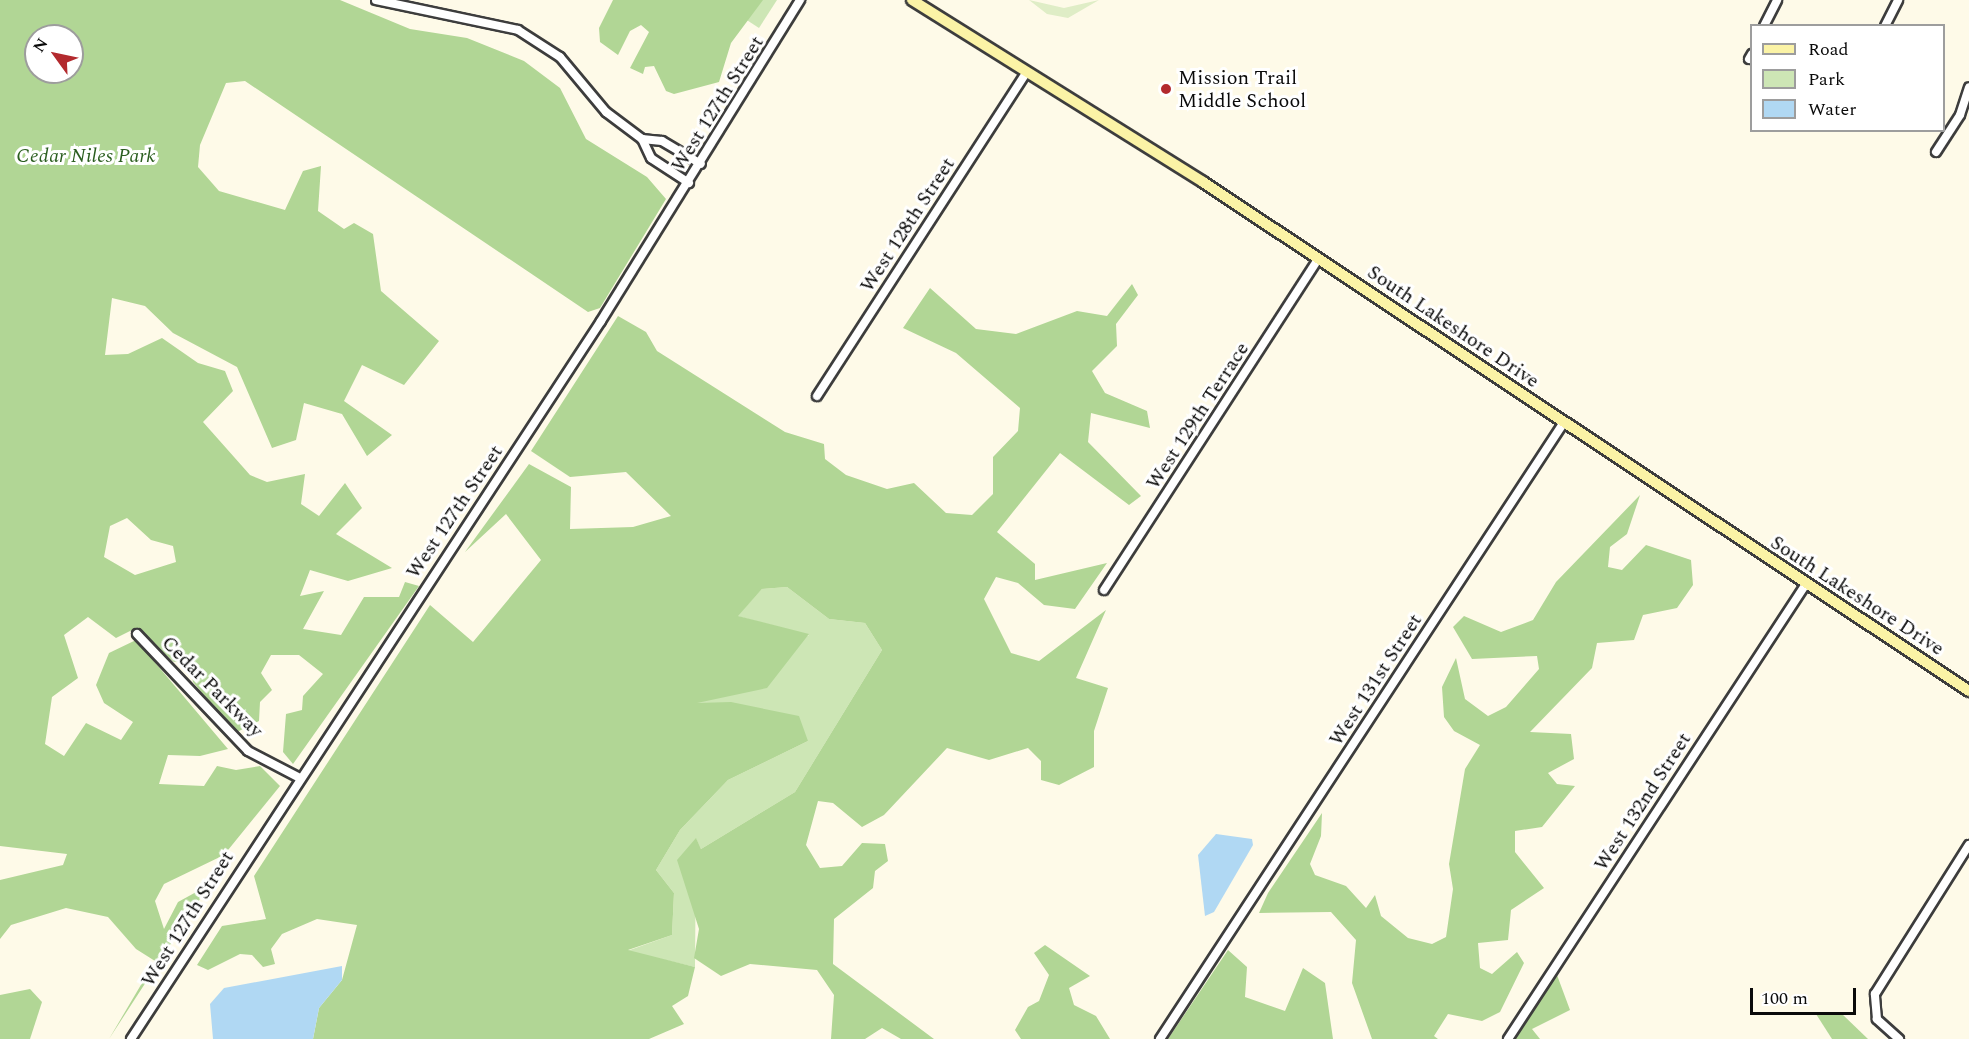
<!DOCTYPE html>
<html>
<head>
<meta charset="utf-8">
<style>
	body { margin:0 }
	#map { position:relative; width:1969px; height:1039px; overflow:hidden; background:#fefae8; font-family:Spectral,serif }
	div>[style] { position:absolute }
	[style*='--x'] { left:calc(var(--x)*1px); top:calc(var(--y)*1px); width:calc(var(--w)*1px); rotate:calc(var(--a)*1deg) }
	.green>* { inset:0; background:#cde6b5 }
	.forest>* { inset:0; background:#b1d695 }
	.pitch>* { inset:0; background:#dfedc6 }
	.water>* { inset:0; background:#b0d8f3 }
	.roads { filter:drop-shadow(2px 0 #3d3d3d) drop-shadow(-2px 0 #3d3d3d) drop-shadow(0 2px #3d3d3d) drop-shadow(0 -2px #3d3d3d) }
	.street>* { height:8px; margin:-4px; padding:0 4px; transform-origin:4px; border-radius:4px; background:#fff }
	.secondary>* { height:10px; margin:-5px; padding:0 5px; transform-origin:5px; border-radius:5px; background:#fbf3a6 }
	.dots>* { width:16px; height:16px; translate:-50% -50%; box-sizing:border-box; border:3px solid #fff; border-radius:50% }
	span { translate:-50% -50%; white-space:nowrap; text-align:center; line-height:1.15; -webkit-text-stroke:6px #fff; paint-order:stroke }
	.poi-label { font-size:20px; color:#0a0a0a }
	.left { translate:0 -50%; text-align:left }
	.street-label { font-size:20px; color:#0a0a0a }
	.park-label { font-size:20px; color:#2b5e1f; font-style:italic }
	.legend { position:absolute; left:1750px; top:24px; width:195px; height:108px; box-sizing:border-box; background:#fff; border:2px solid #9d9d9d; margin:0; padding:8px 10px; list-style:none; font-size:18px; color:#0a0a0a }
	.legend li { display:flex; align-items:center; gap:12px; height:30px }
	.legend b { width:30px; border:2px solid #9d9d9d }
	.north { position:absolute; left:24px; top:24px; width:60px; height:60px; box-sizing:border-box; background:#fff; border:2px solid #9d9d9d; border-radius:50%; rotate:303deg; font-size:16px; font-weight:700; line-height:24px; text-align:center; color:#0a0a0a }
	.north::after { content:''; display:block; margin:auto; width:21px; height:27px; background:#b32a2e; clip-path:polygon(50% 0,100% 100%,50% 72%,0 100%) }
	.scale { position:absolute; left:1750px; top:988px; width:106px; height:27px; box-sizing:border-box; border:3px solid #0a0a0a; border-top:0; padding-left:8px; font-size:18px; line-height:21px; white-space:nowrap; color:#0a0a0a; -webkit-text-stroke:4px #fff; paint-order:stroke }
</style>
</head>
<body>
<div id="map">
	<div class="green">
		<i style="clip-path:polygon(716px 0,777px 0,759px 28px)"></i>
		<i style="clip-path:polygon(787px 587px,829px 619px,865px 623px,882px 650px,795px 792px,701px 849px,696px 839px,695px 967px,627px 951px,672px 935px,674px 893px,656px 870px,680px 830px,728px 780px,808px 741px,692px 704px,809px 635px,737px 616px,762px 589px)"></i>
	</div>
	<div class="forest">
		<i style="clip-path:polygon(evenodd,0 0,340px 0,410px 29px,467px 38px,524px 61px,560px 88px,586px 139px,647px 177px,666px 199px,600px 308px,588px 312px,245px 81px,226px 83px,200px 145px,198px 167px,219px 191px,285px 210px,303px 171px,321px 166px,318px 211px,344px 229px,354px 223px,373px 234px,381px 291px,439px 341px,404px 385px,362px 365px,344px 401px,392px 435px,367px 456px,342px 414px,304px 403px,296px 440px,272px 448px,237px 367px,173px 333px,145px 306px,112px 298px,105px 355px,128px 354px,162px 338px,198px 363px,225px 371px,233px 391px,203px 422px,250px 475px,267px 482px,305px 474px,301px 504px,319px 516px,345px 483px,362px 508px,336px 534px,392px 568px,348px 581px,310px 570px,300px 596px,324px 591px,303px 629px,341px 635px,364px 597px,399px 597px,405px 582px,419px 586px,293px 764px,283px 752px,286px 714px,302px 710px,303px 696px,323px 674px,299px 655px,271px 655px,261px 673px,272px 690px,260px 702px,259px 721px,235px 733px,193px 682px,189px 659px,174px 662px,136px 628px,116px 638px,88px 617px,64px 635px,78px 678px,52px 697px,45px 744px,64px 756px,86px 723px,121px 740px,133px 722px,104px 703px,96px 685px,109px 653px,136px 640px,228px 749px,200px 756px,168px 755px,159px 784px,204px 786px,217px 766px,236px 770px,260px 766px,280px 786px,224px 855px,164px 884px,155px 901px,164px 929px,178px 902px,209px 885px,109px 1039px,155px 961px,136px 949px,108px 917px,66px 908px,11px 925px,0 939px,0 880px,63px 865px,67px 854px,0 846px,0 0,36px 36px,72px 36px,72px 72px,36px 72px,36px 36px,0 0,127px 518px,151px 540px,173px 546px,176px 562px,135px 575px,104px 557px,110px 526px,127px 518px)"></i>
		<i style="clip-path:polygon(613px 0,763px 0,731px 43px,719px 82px,674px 94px,666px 91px,654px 66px,645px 67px,643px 74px,630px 68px,649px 32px,641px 25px,630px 31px,618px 55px,600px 42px,599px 28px)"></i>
		<i style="clip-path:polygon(1132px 284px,1138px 295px,1116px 324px,1117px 346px,1092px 371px,1105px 393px,1147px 411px,1150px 428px,1091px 413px,1088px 442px,1141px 496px,1129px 505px,1060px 453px,997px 532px,1035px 564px,1035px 580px,1107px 563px,1075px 609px,1044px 605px,1018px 583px,996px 577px,984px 599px,1011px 653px,1039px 661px,1106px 610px,1076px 678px,1108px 688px,1094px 731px,1094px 767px,1059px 785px,1041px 780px,1041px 761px,1028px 748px,989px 760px,947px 748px,884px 815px,862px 827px,833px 803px,818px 801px,806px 845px,820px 868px,842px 866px,862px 843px,885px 844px,888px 861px,875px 871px,873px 888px,834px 919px,833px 964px,934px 1039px,901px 1039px,882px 1028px,865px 1039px,831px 1039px,834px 995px,817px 970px,750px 964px,721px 976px,694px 958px,699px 929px,677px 860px,696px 838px,701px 849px,795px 792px,882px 650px,865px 623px,829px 619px,787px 587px,762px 589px,738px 616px,809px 634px,767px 688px,697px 703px,731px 702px,799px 716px,808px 741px,728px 780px,680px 830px,656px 870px,674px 893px,672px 935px,628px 950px,695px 967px,688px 996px,672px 1006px,684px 1024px,649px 1039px,313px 1039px,319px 1008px,342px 980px,357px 925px,317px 919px,282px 934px,271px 949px,275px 964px,263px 967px,252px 955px,240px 954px,208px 970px,197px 965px,222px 926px,266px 919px,254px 876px,430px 605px,473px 642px,541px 560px,506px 514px,465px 552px,529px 464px,571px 487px,570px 529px,633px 527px,671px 516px,626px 472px,570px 477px,531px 451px,618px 316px,646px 332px,657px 351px,785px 432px,824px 444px,825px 459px,846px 475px,887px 489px,914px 483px,946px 513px,972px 515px,993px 494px,993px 457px,1018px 431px,1020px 408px,956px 353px,903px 328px,930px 288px,976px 329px,1016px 334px,1077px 311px,1107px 316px)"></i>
		<i style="clip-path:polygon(1640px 495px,1627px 534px,1610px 547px,1608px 567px,1622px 570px,1646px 545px,1691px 560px,1693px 585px,1677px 608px,1643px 615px,1634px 640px,1597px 643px,1592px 668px,1530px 732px,1571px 734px,1574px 759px,1548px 773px,1557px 784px,1575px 786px,1542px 827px,1515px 831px,1515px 852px,1544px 888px,1511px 910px,1508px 940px,1478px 943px,1480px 968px,1492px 974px,1517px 952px,1524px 963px,1500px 1012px,1482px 1021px,1448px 1014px,1434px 1036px,1438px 1039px,1372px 1039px,1352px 983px,1356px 940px,1331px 912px,1259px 913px,1268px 893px,1322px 813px,1321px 836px,1310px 864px,1315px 875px,1346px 886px,1366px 908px,1375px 895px,1381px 916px,1408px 938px,1432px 944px,1446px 937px,1453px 889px,1449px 864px,1465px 769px,1480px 745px,1454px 731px,1444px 717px,1442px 687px,1456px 658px,1465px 699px,1488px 716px,1506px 707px,1539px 669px,1537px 656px,1472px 659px,1453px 627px,1464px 616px,1501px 632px,1533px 620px,1556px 582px)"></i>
		<i style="clip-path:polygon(1045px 945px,1090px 976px,1069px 988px,1074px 1005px,1096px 1016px,1110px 1039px,1021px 1039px,1015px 1030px,1028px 1007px,1039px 1001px,1049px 975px,1034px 953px)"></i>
		<i style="clip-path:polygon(1228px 950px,1247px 967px,1245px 997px,1285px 1011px,1303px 968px,1325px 983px,1333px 1039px,1168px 1039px)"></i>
		<i style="clip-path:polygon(1557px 975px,1570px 1010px,1532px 1029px,1540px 1039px,1515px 1039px)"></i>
		<i style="clip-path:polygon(30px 989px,42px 1002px,30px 1039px,0 1039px,0 995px)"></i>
		<i style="clip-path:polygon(1841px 1013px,1868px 1039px,1832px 1039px,1816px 1014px)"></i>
	</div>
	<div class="pitch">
		<i style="clip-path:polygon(1029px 0,1064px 8px,1099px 0,1068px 18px,1047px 14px)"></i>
	</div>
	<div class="water">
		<i style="clip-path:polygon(1216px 834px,1252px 839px,1253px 845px,1214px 912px,1205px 916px,1198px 855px)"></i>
		<i style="clip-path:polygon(342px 966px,342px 980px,319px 1008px,313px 1039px,213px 1039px,210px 1004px,224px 988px)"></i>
	</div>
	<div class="roads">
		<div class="street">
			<i style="--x:376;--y:0;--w:145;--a:11.9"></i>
			<i style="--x:518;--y:30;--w:50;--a:32.7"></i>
			<i style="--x:560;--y:57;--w:72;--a:50.1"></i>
			<i style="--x:606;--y:112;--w:45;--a:36.9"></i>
			<i style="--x:1764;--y:26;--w:29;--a:-63"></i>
			<i style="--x:1885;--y:26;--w:29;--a:-63"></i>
			<i style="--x:1749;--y:59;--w:6;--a:-59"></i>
			<i style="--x:1936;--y:152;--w:44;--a:-57"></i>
			<i style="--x:1960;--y:115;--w:29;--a:-72"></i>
			<i style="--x:689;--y:183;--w:45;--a:-146.7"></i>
			<i style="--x:651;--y:158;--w:21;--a:-115"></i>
			<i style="--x:642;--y:139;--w:20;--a:6"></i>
			<i style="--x:662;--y:141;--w:45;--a:30.5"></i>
			<i style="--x:817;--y:396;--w:386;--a:-57.1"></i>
			<i style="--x:1104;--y:590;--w:394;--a:-57.1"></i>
			<i style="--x:137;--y:634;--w:161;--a:46.5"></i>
			<i style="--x:248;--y:751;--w:56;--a:27.5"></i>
			<i style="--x:131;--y:1039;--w:858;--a:-56.79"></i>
			<i style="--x:601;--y:321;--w:378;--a:-58.2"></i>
			<i style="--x:1160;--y:1039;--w:737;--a:-56.78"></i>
			<i style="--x:1508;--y:1039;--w:544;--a:-56.78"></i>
			<i style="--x:1899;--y:1039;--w:30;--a:-138"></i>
			<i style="--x:1877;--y:1019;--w:25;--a:-95"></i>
			<i style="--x:1875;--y:994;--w:176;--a:-57.8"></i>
		</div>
		<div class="secondary">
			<i style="--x:912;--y:0;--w:343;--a:32"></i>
			<i style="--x:1203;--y:182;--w:920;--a:33.6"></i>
		</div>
	</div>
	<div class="dots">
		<i style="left:1166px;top:89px;background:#b32a2e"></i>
	</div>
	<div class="poi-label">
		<span class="left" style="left:1178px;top:90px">Mission Trail<br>Middle School</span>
	</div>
	<div class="street-label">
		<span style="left:718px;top:104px;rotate:-58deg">West 127th Street</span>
		<span style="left:908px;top:225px;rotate:-57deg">West 128th Street</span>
		<span style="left:1453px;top:327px;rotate:34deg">South Lakeshore Drive</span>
		<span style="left:1198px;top:416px;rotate:-57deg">West 129th Terrace</span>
		<span style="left:455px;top:512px;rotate:-56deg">West 127th Street</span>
		<span style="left:1857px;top:596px;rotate:33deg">South Lakeshore Drive</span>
		<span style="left:1376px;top:680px;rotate:-57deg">West 131st Street</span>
		<span style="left:212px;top:687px;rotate:45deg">Cedar Parkway</span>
		<span style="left:1643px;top:802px;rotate:-57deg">West 132nd Street</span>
		<span style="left:188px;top:919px;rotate:-58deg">West 127th Street</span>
	</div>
	<div class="park-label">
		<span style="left:86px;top:156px">Cedar Niles Park</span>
	</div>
	<ul class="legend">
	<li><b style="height:8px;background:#fbf3a6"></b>Road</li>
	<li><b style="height:16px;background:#cde6b5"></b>Park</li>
	<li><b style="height:16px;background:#b0d8f3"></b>Water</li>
	</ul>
	<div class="north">N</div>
	<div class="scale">100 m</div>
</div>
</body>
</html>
